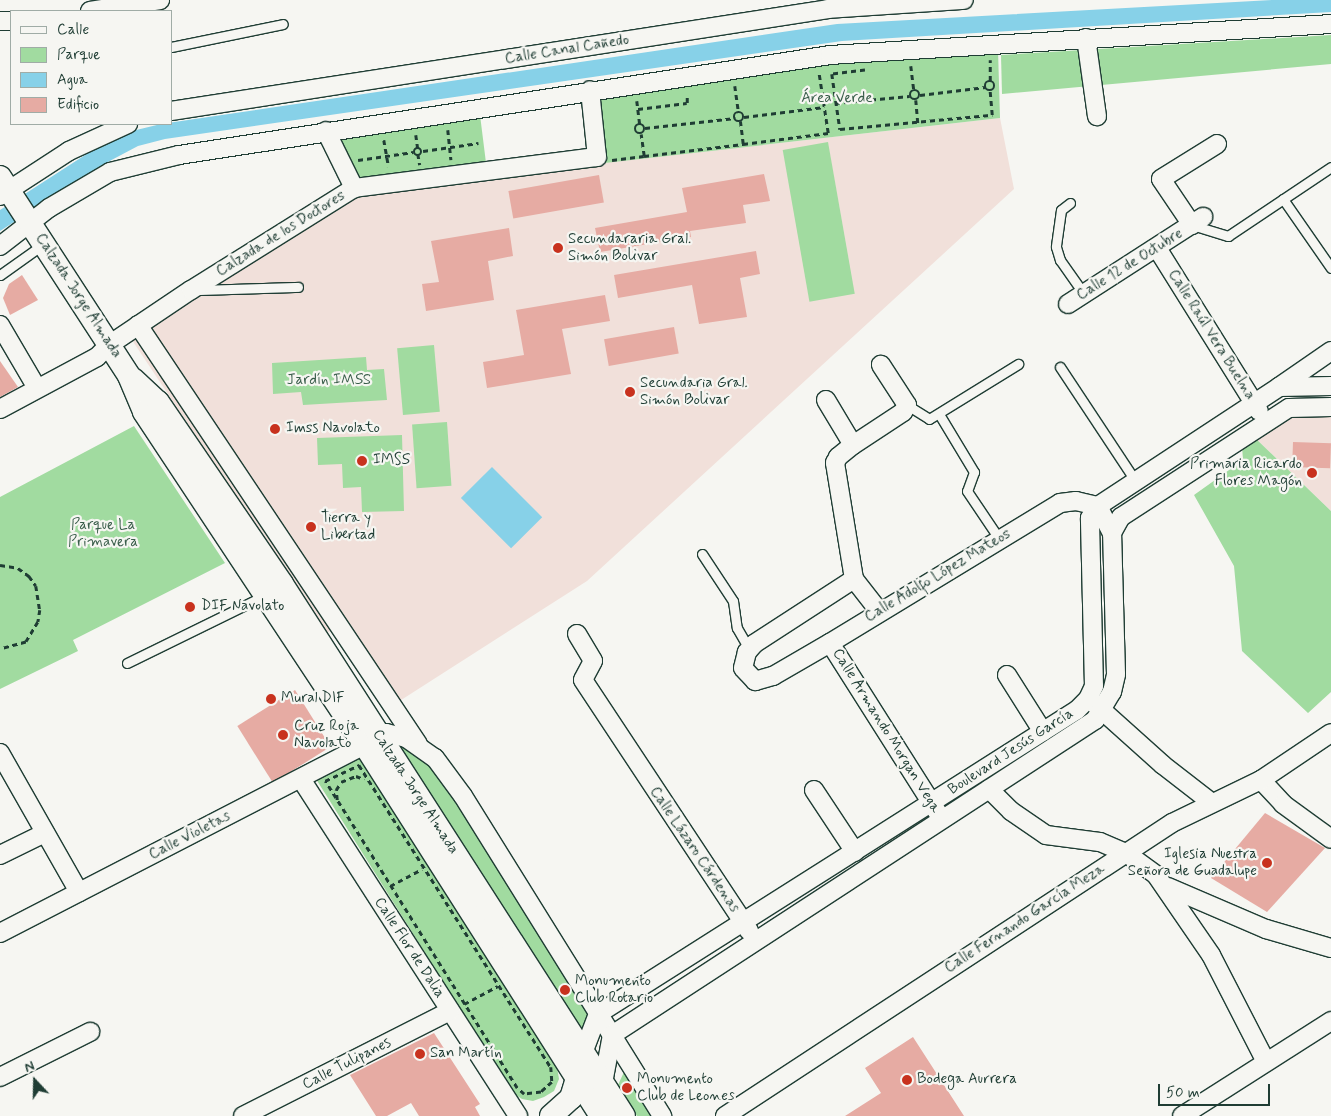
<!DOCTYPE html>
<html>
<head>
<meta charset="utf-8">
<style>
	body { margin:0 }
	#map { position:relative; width:1331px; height:1116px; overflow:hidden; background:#f6f6f2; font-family:Mynerve,sans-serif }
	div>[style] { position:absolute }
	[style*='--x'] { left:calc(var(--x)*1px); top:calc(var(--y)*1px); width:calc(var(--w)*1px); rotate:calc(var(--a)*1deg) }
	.built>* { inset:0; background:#f1e0da }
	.green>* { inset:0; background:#a1dba0; transform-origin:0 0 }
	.water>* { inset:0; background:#87d1e8; transform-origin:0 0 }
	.building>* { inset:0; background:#e6aba3; transform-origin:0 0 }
	.path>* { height:2.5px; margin-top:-1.25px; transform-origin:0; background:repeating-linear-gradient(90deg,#1f3d34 0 5px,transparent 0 9px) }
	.path>.ring { margin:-1.25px; padding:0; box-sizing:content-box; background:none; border:2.5px solid #1f3d34; border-radius:50% }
	.roads { filter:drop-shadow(1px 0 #1f3d34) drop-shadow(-1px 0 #1f3d34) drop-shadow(0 1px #1f3d34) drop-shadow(0 -1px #1f3d34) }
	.service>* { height:9px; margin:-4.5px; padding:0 4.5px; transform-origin:4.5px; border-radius:4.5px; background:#f6f6f2 }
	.minor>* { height:18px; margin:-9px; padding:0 9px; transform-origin:9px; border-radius:9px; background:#f6f6f2 }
	.tertiary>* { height:22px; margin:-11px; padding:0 11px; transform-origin:11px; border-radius:11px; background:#f6f6f2 }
	.dots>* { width:14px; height:14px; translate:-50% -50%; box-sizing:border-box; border:2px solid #f6f6f2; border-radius:50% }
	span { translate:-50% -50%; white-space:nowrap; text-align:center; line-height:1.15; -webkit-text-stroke:4.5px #f6f6f2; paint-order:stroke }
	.street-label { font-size:15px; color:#1f3d34 }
	.park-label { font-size:15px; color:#395d4a }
	.poi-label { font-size:15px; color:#1f3d34 }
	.left { translate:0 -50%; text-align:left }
	.right { translate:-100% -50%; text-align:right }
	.legend { position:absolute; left:10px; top:10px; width:162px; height:115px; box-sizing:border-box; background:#f6f6f2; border:1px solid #a0aca6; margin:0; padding:6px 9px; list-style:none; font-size:15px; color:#1f3d34 }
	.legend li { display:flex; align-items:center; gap:10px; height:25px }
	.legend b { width:25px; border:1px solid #a0aca6 }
	.north { position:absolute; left:10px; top:1056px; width:50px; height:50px; -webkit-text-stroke:4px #f6f6f2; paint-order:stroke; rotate:339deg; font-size:14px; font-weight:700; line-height:20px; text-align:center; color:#1f3d34 }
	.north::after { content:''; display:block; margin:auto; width:18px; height:22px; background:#1f3d34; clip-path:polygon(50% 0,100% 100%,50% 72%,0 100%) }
	.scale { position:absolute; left:1158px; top:1084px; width:112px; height:22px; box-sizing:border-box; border:2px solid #1f3d34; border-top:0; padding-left:6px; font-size:15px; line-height:18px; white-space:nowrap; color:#1f3d34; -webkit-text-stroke:4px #f6f6f2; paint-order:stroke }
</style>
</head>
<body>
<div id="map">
	<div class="built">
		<i style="clip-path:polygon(1000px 118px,1014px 189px,587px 581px,398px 702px,345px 622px,327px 633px,132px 340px,365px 190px)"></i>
		<i style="clip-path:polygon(1331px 412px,1331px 511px,1253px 436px,1285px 417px)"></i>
	</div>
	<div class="green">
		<i style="clip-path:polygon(1331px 35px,1331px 64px,1002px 94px,1001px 55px)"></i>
		<i style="clip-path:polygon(998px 50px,1000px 118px,605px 163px,595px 99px,829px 62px)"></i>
		<i style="clip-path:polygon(480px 115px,486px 163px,362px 179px,357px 177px,337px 140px)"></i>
		<i style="left:828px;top:142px;width:154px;height:46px;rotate:80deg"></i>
		<i style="left:434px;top:345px;width:67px;height:37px;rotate:85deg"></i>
		<i style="clip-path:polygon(366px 357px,367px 370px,384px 369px,387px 400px,303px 405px,301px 392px,273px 394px,272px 363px)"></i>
		<i style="left:447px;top:422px;width:64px;height:35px;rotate:86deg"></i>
		<i style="clip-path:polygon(134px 426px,225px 563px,73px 640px,78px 651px,0 689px,0 497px)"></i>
		<i style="clip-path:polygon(402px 435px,404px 511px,362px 512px,361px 487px,343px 488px,342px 464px,318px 465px,317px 438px)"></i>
		<i style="clip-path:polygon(1253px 436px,1331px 511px,1331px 692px,1308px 713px,1242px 651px,1234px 566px,1194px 495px,1243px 460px,1242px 446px)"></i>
		<i style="clip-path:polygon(397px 745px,413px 748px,436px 771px,584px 1001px,590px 1013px,587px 1033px,578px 1029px)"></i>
		<i style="clip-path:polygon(364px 756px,557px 1067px,559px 1079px,554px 1091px,544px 1097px,533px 1101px,522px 1099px,513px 1093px,316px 779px)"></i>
		<i style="clip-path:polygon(624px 1072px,626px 1072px,656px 1116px,637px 1116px,618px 1085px)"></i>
	</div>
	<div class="water">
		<i style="clip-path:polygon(1272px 0,1331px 0,1331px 12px,842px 41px,165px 139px,138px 146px,104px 164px,0 231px,0 210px,96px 148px,128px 132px,161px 124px,837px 24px)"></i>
		<i style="left:492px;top:467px;width:71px;height:44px;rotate:45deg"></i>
	</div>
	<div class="building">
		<i style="clip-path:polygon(764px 174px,770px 201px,743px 205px,746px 223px,690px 231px,691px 237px,600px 252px,595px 228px,687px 212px,682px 188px)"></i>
		<i style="left:599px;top:175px;width:28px;height:92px;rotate:80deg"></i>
		<i style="clip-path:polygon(509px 228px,513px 256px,488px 261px,494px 300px,426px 311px,422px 284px,439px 282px,431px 241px)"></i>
		<i style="clip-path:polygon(756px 251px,760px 274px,740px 278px,747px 317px,699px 324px,692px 285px,618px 298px,614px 275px)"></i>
		<i style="clip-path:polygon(22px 275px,38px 300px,10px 315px,3px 298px,9px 284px)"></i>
		<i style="clip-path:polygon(605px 295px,610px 321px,562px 329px,571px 374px,487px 388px,483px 362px,524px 355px,516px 310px)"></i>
		<i style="left:674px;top:327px;width:27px;height:71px;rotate:80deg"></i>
		<i style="clip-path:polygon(0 361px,18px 387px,0 397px)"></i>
		<i style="left:1293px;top:442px;width:38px;height:25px;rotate:2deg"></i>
		<i style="left:295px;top:690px;width:67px;height:68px;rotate:58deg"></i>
		<i style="clip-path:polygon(1265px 813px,1325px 848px,1267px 912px,1211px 878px)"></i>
		<i style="clip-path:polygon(434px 1033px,480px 1104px,475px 1107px,480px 1116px,419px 1116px,411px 1103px,387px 1116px,376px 1116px,350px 1075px)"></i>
		<i style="clip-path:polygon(913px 1037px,964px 1116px,845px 1116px,881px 1093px,865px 1068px)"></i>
	</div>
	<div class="path">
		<i style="--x:911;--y:66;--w:24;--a:83"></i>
		<i style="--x:865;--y:70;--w:33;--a:173"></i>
		<i style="--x:832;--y:74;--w:56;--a:81.7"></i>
		<i style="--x:840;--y:129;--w:153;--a:-5.3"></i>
		<i style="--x:992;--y:115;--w:25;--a:-95"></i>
		<i style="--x:990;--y:81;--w:21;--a:-90"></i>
		<i class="ring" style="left:985.5px;top:81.5px;width:6.5px;height:6.5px"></i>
		<i style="--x:735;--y:86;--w:27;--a:82"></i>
		<i class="ring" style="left:910px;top:90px;width:7.5px;height:7.5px"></i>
		<i style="--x:920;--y:95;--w:66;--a:-6.9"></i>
		<i style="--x:916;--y:100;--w:23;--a:85"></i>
		<i style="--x:637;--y:101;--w:23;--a:83"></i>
		<i style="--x:835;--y:103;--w:75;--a:-5.3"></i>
		<i style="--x:638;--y:109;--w:49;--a:-7"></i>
		<i style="--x:687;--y:103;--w:9;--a:-90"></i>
		<i class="ring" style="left:734.5px;top:112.5px;width:6.5px;height:6.5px"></i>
		<i style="--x:744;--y:117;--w:81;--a:-7.1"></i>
		<i class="ring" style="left:635px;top:124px;width:7.5px;height:7.5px"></i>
		<i style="--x:645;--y:128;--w:91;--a:-6.3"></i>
		<i style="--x:448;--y:130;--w:30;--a:84"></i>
		<i style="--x:416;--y:135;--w:14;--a:82"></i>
		<i style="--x:384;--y:140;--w:27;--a:80"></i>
		<i style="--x:743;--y:144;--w:86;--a:-7.4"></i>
		<i style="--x:828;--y:133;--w:60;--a:-98.7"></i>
		<i class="ring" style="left:414px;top:148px;width:5.5px;height:5.5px"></i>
		<i style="--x:423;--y:151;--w:56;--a:-8.3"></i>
		<i style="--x:418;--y:154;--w:11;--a:80"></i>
		<i style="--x:644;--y:156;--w:100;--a:-6.9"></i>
		<i style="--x:743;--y:144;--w:23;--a:-97"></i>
		<i style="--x:358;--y:160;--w:56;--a:-8.3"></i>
		<i style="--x:612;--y:160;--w:32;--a:-7"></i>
		<i style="--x:644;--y:156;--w:22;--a:-98"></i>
		<i style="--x:0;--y:565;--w:18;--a:9"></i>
		<i style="--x:18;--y:568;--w:14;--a:36"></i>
		<i style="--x:29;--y:576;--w:12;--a:55"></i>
		<i style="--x:36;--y:586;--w:24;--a:81"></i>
		<i style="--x:40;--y:610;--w:12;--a:99"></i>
		<i style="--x:38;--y:622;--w:23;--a:121"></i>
		<i style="--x:26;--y:642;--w:27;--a:165"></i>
		<i style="--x:359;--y:765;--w:358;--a:57.6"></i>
		<i style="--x:551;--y:1067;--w:15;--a:86"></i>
		<i style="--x:552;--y:1082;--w:15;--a:138"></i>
		<i style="--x:541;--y:1092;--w:17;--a:173"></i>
		<i style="--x:524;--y:1094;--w:9;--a:-139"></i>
		<i style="--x:517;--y:1088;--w:362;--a:-122"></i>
		<i style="--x:325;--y:781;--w:38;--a:-25"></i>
		<i style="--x:337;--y:800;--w:10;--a:-96"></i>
		<i style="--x:336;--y:790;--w:9;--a:-58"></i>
		<i style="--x:341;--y:782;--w:16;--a:-22"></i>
		<i style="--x:356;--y:776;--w:9;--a:21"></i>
		<i style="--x:390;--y:886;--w:36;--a:-28"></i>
		<i style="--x:464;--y:1004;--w:38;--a:-28"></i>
	</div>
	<div class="roads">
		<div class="service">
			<i style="--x:171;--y:47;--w:114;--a:-11.6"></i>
			<i style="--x:1283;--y:199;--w:84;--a:55.2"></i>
			<i style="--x:1070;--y:203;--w:11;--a:142"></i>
			<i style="--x:1061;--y:210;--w:37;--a:98"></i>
			<i style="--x:1056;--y:247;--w:14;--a:73"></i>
			<i style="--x:1060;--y:260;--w:42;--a:54.8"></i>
			<i style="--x:1192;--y:225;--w:38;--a:17"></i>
			<i style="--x:1228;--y:236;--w:124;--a:-33.8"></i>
			<i style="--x:0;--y:275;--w:52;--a:-35.5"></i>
			<i style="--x:196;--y:290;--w:102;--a:-1.7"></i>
			<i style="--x:1060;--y:367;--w:134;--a:56.5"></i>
			<i style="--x:907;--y:405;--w:26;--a:32"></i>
			<i style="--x:929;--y:419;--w:105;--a:-31.7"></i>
			<i style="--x:939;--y:414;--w:68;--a:58.9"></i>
			<i style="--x:974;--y:472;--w:20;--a:110"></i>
			<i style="--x:967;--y:491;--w:59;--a:56"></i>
			<i style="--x:702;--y:554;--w:56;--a:56.6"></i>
			<i style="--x:733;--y:601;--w:27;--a:82"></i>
			<i style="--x:737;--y:628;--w:24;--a:60"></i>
			<i style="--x:127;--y:663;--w:155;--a:-26.1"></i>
		</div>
		<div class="minor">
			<i style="--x:90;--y:11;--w:71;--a:-8.9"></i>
			<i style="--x:0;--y:21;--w:11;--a:0"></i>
			<i style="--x:1086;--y:38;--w:79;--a:82"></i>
			<i style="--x:171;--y:111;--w:665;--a:-8.82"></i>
			<i style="--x:828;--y:9;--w:136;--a:-3.8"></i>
			<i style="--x:326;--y:131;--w:64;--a:63.8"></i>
			<i style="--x:0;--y:196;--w:82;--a:-33.1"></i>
			<i style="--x:69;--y:151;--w:65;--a:-24.6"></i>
			<i style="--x:1192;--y:225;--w:55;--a:-124"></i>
			<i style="--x:1161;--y:179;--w:66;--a:-32"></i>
			<i style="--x:0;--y:246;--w:62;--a:-37.8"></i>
			<i style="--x:49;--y:208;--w:71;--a:-30.5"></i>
			<i style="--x:110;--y:172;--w:71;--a:-13.8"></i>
			<i style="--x:179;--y:155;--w:659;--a:-8.73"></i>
			<i style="--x:830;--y:55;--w:502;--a:-3.54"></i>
			<i style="--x:1157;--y:248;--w:192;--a:58"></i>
			<i style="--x:1068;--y:304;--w:161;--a:-32.8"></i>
			<i style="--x:0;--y:325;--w:73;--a:59.6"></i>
			<i style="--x:138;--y:325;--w:504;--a:56.25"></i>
			<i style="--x:1279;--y:387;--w:63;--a:-34.7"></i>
			<i style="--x:826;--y:400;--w:52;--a:59"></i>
			<i style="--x:0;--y:409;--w:110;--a:-28.2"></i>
			<i style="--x:97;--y:357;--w:17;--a:-45"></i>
			<i style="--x:109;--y:345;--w:99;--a:-33.9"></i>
			<i style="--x:191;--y:290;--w:192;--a:-32"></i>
			<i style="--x:354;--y:188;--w:245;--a:-7.3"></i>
			<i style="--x:597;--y:157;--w:67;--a:-96"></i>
			<i style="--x:854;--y:579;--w:119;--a:147"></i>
			<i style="--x:754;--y:644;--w:11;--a:131"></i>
			<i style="--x:747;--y:652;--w:16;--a:104"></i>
			<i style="--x:743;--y:668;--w:18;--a:47"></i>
			<i style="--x:755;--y:681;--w:19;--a:-16"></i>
			<i style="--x:773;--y:676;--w:66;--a:-30.1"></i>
			<i style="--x:830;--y:643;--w:269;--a:-31.3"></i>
			<i style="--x:1060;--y:503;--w:16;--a:-7"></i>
			<i style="--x:1076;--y:501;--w:23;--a:13"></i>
			<i style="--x:1098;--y:506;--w:30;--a:63"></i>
			<i style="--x:879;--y:611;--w:41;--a:-128"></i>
			<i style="--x:854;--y:579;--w:118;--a:-99.3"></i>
			<i style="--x:835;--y:463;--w:7;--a:-63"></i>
			<i style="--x:838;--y:457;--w:19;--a:-39"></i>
			<i style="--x:853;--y:445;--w:60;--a:-33.4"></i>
			<i style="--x:903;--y:412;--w:8;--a:-60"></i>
			<i style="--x:907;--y:405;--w:48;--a:-123"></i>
			<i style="--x:577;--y:634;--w:31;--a:59"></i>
			<i style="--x:593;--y:661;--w:21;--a:118"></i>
			<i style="--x:583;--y:680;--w:301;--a:56.5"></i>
			<i style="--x:830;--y:643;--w:201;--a:57.6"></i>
			<i style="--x:1007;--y:675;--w:67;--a:57.7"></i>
			<i style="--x:1095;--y:704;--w:91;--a:41.9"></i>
			<i style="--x:1163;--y:765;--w:62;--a:37.8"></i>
			<i style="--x:0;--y:753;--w:160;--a:60.4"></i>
			<i style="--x:301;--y:779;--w:401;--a:57.2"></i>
			<i style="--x:1261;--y:780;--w:33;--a:47"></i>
			<i style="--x:1283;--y:804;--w:59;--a:36.1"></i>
			<i style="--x:989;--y:789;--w:31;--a:45"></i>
			<i style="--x:1011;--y:811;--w:42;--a:34.4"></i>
			<i style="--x:1046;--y:835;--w:54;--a:7.4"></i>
			<i style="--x:1100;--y:842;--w:28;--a:23"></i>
			<i style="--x:1126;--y:853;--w:37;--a:36"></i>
			<i style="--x:1156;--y:875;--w:97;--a:55.5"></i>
			<i style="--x:1211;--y:955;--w:120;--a:62.8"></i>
			<i style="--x:814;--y:790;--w:74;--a:56.5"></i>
			<i style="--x:0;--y:855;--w:50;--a:-26.1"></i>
			<i style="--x:1168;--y:887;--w:107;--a:23.2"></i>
			<i style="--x:1266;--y:929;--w:68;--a:16.3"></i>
			<i style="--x:0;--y:933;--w:427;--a:-27.3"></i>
			<i style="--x:379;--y:737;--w:8;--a:-30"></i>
			<i style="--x:386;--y:733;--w:21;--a:14"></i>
			<i style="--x:406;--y:738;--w:35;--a:35"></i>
			<i style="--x:435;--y:758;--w:47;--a:53.6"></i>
			<i style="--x:463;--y:796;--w:377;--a:58.1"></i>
			<i style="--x:583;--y:1053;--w:42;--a:-69"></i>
			<i style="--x:598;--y:1014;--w:567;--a:-32.4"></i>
			<i style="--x:1077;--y:710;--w:16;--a:-45"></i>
			<i style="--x:1088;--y:699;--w:14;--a:-65"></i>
			<i style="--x:1094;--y:686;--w:168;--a:-91.4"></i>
			<i style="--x:1090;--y:518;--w:14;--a:-56"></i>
			<i style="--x:1098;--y:506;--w:217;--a:-33.3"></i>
			<i style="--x:1279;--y:387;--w:52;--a:-1.1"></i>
			<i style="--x:0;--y:1077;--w:101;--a:-26.6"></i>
			<i style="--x:603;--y:1083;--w:49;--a:-79.4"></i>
			<i style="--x:612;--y:1035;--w:577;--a:-33.11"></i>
			<i style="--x:1095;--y:720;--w:33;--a:-59"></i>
			<i style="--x:1112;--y:692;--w:18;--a:-77"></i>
			<i style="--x:1116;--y:674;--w:141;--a:-91.6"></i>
			<i style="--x:1112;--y:533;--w:18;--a:-61"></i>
			<i style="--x:1121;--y:517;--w:200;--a:-33"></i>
			<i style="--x:1289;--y:408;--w:42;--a:-1.4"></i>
			<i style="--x:243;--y:1116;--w:232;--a:-26.9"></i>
			<i style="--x:725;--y:1116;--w:534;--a:-33.24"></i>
			<i style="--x:1172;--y:823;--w:99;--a:-25.8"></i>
			<i style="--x:1261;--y:780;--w:84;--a:-33.9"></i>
			<i style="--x:1182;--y:1116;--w:177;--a:-32.5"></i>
		</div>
		<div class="tertiary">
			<i style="--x:0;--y:177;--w:237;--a:57"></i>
			<i style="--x:129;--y:376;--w:39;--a:67"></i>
			<i style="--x:144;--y:412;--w:398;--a:56.5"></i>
			<i style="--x:364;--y:744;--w:441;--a:57.5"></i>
			<i style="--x:133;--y:379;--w:34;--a:43"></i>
			<i style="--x:158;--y:402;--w:220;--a:55.7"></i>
			<i style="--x:282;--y:584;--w:632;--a:57.26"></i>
			<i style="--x:551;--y:1116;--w:27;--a:-42"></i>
			<i style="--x:571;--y:1098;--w:31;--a:-73"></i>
		</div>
	</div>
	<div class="dots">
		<i style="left:558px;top:248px;background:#c8321e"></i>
		<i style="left:630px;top:392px;background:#c8321e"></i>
		<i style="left:275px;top:429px;background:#c8321e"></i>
		<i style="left:362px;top:461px;background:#c8321e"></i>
		<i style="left:1312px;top:473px;background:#c8321e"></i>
		<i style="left:311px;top:527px;background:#c8321e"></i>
		<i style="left:190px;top:607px;background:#c8321e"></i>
		<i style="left:271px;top:699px;background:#c8321e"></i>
		<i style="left:283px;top:735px;background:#c8321e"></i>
		<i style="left:1267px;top:863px;background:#c8321e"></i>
		<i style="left:565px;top:990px;background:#c8321e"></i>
		<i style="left:420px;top:1054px;background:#c8321e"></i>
		<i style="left:907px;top:1080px;background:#c8321e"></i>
		<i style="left:627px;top:1088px;background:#c8321e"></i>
	</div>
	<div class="street-label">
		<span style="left:567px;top:50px;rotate:-9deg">Calle Canal Cañedo</span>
		<span style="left:281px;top:234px;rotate:-32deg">Calzada de los Doctores</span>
		<span style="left:1130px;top:265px;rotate:-32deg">Calle 12 de Octubre</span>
		<span style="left:78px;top:296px;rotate:57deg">Calzada Jorge Almada</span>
		<span style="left:1211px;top:335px;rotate:58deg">Calle Raúl Vera Buelna</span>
		<span style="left:938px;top:576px;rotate:-31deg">Calle Adolfo López Mateos</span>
		<span style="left:886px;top:731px;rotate:58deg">Calle Armando Morgan Vega</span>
		<span style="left:1011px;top:752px;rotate:-33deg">Boulevard Jesús García</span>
		<span style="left:415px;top:792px;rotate:57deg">Calzada Jorge Almada</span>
		<span style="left:190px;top:836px;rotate:-27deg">Calle Violetas</span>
		<span style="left:694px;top:850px;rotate:56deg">Calle Lázaro Cárdenas</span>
		<span style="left:1025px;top:919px;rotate:-33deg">Calle Fernando García Meza</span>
		<span style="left:409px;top:948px;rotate:57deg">Calle Flor de Dalia</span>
		<span style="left:347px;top:1064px;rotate:-27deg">Calle Tulipanes</span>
	</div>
	<div class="park-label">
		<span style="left:837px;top:99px">Área Verde</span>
		<span style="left:329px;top:381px">Jardín IMSS</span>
		<span style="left:103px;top:534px">Parque La<br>Primavera</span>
	</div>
	<div class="poi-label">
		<span class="left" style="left:568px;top:248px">Secundararia Gral.<br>Simón Bolivar</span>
		<span class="left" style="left:640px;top:392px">Secundaria Gral.<br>Simón Bolivar</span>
		<span class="left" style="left:286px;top:429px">Imss Navolato</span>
		<span class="left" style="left:373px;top:461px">IMSS</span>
		<span class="right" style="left:1302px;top:473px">Primaria Ricardo<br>Flores Magón</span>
		<span class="left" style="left:321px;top:527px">Tierra y<br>Libertad</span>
		<span class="left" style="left:201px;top:607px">DIF Navolato</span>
		<span class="left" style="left:281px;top:699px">Mural DIF</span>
		<span class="left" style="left:294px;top:735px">Cruz Roja<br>Navolato</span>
		<span class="right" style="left:1257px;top:863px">Iglesia Nuestra<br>Señora de Guadalupe</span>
		<span class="left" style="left:575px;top:990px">Monumento<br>Club Rotario</span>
		<span class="left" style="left:430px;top:1054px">San Martín</span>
		<span class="left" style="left:637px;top:1088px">Monumento<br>Club de Leones</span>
		<span class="left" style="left:917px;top:1080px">Bodega Aurrera</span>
	</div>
	<ul class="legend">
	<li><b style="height:6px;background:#f6f6f2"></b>Calle</li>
	<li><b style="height:14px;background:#a1dba0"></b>Parque</li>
	<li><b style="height:14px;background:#87d1e8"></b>Agua</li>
	<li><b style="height:14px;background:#e6aba3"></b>Edificio</li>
	</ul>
	<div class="north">N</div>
	<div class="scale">50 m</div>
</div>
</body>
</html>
